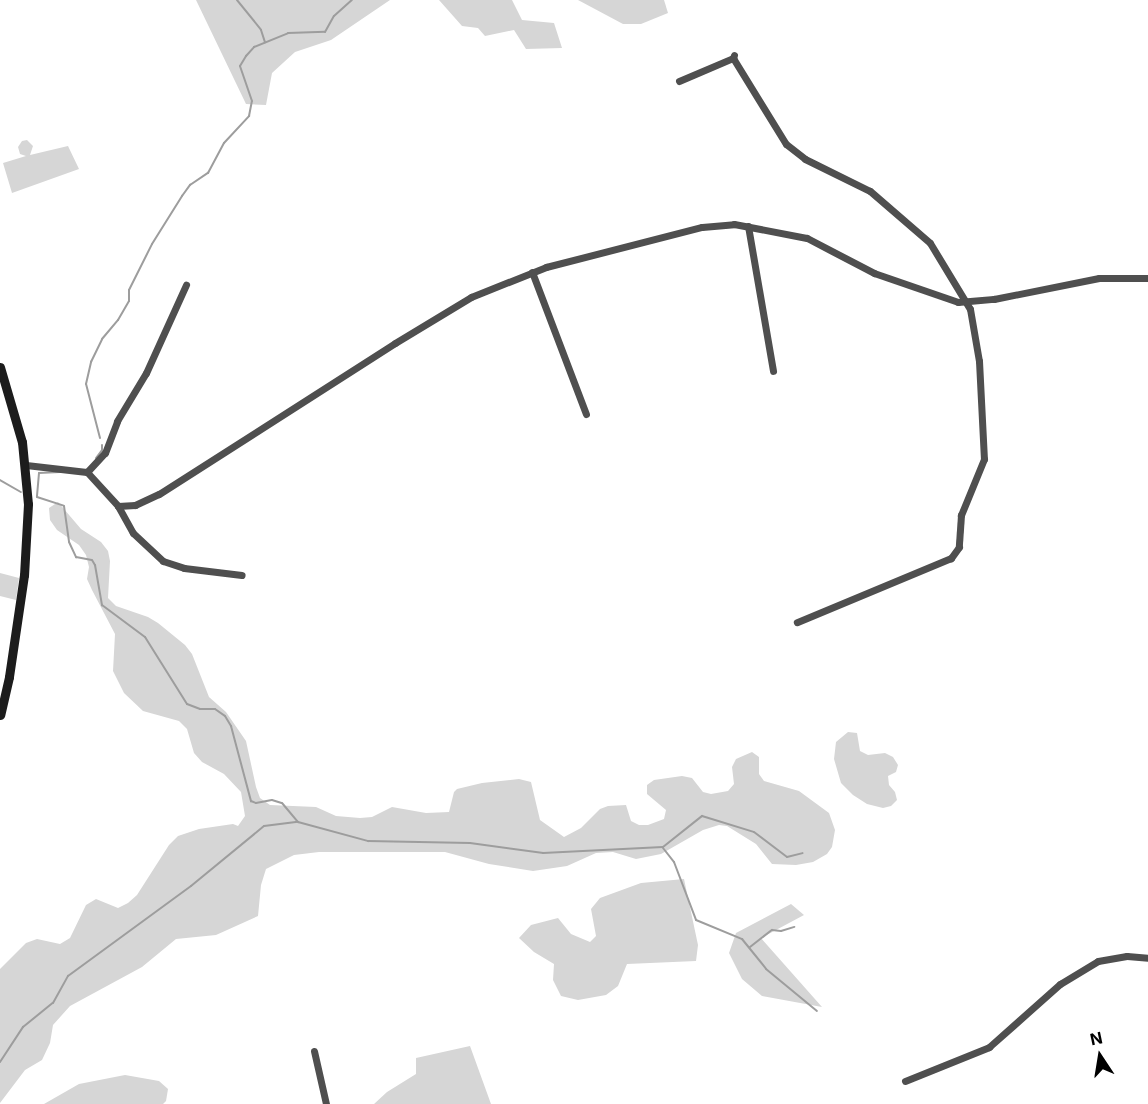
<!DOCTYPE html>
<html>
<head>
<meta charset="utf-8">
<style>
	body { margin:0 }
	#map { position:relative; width:1148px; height:1104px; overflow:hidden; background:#fff; font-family:Inter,sans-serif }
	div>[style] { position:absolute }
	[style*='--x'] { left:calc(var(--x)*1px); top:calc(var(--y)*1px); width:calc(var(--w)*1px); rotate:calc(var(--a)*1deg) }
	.green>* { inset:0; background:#d6d6d6 }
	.stream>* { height:2px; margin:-1px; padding:0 1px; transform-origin:1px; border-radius:1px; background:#9d9d9d }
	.street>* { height:7px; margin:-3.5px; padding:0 3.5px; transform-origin:3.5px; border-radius:3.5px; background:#4f4f4f }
	.secondary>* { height:9px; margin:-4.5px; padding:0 4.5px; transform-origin:4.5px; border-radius:4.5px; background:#1c1c1c }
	span { translate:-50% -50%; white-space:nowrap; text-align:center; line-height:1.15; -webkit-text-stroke:6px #fff; paint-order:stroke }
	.north { position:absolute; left:1070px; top:1026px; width:60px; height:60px; -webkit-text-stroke:4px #fff; paint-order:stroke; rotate:348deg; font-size:16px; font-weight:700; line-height:24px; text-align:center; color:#000 }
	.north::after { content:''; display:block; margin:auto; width:21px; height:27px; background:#000; clip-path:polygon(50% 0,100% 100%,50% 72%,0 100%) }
</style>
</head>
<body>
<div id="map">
	<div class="green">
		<i style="clip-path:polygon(196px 0,390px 0,331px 40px,295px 52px,272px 73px,266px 105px,246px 104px)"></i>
		<i style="clip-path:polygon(439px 0,512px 0,522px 20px,554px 23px,562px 48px,526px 49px,514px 30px,485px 36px,478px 28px,462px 26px)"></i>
		<i style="clip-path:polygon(578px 0,664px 0,668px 13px,641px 24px,623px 24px)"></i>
		<i style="clip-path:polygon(27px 140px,33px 146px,30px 155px,68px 146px,79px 169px,12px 193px,3px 163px,26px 156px,20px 154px,18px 147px,22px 141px)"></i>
		<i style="clip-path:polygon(58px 502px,81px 529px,101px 542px,108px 551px,110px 561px,108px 598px,116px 606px,148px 617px,158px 623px,185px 645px,192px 654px,209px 697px,226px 712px,246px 741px,256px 787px,260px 798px,270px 805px,316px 807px,336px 816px,360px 818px,372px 817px,392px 807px,426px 813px,449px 812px,454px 792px,457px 789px,482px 783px,519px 779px,531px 782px,540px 820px,564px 837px,581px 828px,600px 809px,608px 806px,626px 805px,631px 821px,639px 825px,648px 825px,664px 819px,666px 810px,647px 794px,647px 785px,654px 780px,682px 776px,692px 778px,703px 792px,711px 794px,728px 791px,734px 784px,732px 767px,736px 759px,752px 752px,759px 757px,759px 774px,764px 781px,799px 791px,829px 813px,835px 830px,832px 847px,827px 854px,813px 862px,796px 865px,772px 864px,756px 844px,727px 826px,719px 825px,703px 830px,661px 854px,636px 859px,613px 852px,596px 853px,567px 866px,533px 871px,489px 864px,445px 852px,319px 852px,294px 855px,266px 869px,261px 885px,258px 916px,216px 935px,176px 939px,142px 967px,70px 1006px,53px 1025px,50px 1043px,42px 1060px,25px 1070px,0 1103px,0 969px,26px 943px,37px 939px,60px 944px,70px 938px,86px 905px,96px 899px,118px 908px,128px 903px,137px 895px,169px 845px,178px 836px,199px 829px,233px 824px,238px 826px,245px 816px,241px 792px,224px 774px,202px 762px,194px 753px,187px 729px,179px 721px,143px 711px,124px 693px,113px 671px,115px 634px,92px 590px,87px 579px,89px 567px,86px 555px,79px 545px,57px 530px,50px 520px,49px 508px)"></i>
		<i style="clip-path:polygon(0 573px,19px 578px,16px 600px,0 596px)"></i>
		<i style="clip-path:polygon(848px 732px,857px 733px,860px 751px,868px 755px,885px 753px,893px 757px,898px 765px,896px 772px,888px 776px,889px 785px,895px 792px,897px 800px,891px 806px,883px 808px,867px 804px,853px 795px,841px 783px,834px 759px,836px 742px)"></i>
		<i style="clip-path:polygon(684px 879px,698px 945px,696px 961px,627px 964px,618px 986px,606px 995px,578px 1000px,561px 996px,553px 980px,554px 964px,534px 952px,519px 938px,531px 925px,558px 918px,571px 934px,590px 942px,596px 936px,591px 909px,600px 898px,641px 883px)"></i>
		<i style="clip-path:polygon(791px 904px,804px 915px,761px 938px,822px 1007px,762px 996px,742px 979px,729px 953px,736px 933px)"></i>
		<i style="clip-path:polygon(470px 1046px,491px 1104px,374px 1104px,387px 1092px,416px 1074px,416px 1058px)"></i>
		<i style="clip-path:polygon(125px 1075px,159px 1081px,168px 1089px,166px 1101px,163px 1104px,44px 1104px,79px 1084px)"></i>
	</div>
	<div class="stream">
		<i style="--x:237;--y:0;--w:38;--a:51"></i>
		<i style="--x:261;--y:30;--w:13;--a:72"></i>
		<i style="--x:100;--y:438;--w:56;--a:-104.5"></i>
		<i style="--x:86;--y:384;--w:23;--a:-77"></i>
		<i style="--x:91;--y:362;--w:25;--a:-64"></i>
		<i style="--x:102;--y:339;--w:25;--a:-50"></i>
		<i style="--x:118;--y:320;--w:22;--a:-60"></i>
		<i style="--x:129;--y:301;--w:11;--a:-90"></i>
		<i style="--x:129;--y:290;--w:51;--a:-63.4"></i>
		<i style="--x:152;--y:244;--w:57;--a:-58"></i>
		<i style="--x:182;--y:196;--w:14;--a:-54"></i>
		<i style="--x:190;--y:185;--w:22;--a:-34"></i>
		<i style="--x:208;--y:173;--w:34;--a:-62"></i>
		<i style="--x:224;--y:143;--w:37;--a:-47"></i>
		<i style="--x:249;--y:116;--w:15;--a:-79"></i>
		<i style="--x:252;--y:101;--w:37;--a:-109"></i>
		<i style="--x:240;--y:66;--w:12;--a:-59"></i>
		<i style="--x:246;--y:56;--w:12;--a:-48"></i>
		<i style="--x:254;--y:47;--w:37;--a:-22"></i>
		<i style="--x:288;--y:33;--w:37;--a:-2"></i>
		<i style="--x:325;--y:32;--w:18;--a:-61"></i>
		<i style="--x:334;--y:16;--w:24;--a:-42"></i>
		<i style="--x:96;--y:458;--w:10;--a:-53"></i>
		<i style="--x:102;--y:450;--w:5;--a:-90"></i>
		<i style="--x:60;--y:472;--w:21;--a:177"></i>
		<i style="--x:39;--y:473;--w:24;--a:95"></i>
		<i style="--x:37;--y:497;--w:28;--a:18"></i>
		<i style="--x:64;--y:506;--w:36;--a:82"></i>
		<i style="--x:69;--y:542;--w:17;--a:65"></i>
		<i style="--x:76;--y:557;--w:16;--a:11"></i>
		<i style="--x:92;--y:560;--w:6;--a:59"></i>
		<i style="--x:95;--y:565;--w:41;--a:80.1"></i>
		<i style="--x:102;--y:605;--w:54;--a:36.7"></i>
		<i style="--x:145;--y:637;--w:79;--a:57.9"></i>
		<i style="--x:187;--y:704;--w:14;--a:21"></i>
		<i style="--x:200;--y:709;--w:15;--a:0"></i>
		<i style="--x:215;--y:709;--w:12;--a:35"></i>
		<i style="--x:225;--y:716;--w:12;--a:59"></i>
		<i style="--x:231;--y:726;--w:78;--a:75.1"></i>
		<i style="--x:251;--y:801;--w:5;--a:22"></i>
		<i style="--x:256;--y:803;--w:16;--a:-11"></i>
		<i style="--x:272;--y:800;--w:10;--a:17"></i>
		<i style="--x:282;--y:803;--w:25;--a:50"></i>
		<i style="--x:0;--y:480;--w:24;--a:30"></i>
		<i style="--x:663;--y:848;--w:18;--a:52"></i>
		<i style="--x:674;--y:862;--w:62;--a:69.2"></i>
		<i style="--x:696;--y:920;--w:50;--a:22.4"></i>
		<i style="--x:742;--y:939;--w:38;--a:51"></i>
		<i style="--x:766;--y:969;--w:66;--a:39.5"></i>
		<i style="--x:750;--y:947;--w:28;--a:-38"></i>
		<i style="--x:772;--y:930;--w:9;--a:6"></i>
		<i style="--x:781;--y:931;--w:14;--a:-17"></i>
		<i style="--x:0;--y:1062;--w:42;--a:-56.7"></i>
		<i style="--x:23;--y:1027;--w:38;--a:-39"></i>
		<i style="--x:53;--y:1003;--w:31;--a:-61"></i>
		<i style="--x:68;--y:976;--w:152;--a:-36.2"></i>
		<i style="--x:191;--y:886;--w:94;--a:-39.4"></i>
		<i style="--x:264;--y:826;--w:34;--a:-7"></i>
		<i style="--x:298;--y:822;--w:73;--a:15.2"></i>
		<i style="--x:368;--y:841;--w:102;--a:1.1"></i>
		<i style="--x:470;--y:843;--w:74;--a:7.8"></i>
		<i style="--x:543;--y:853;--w:120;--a:-2.9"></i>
		<i style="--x:663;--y:847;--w:50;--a:-38.5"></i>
		<i style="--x:702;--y:816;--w:54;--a:17.1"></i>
		<i style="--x:754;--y:832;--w:41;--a:37.1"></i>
		<i style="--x:787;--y:857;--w:16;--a:-14"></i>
	</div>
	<div class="street">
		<i style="--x:734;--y:55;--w:3;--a:108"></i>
		<i style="--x:733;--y:58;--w:101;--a:58.4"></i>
		<i style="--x:786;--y:144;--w:24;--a:38"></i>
		<i style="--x:805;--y:159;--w:72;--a:26.2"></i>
		<i style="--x:870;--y:191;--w:79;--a:40.9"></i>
		<i style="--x:930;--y:243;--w:77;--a:58.8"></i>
		<i style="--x:970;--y:309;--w:53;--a:80.2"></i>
		<i style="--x:979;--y:361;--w:98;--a:87.1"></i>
		<i style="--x:984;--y:459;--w:61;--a:112.3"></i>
		<i style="--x:961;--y:515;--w:32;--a:94"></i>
		<i style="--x:959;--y:547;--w:14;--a:126"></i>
		<i style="--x:951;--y:558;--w:167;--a:157.4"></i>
		<i style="--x:679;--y:81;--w:59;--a:-23.1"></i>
		<i style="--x:748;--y:226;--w:147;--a:80.2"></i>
		<i style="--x:532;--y:272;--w:152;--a:69.2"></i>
		<i style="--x:26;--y:465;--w:61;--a:6.5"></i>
		<i style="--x:87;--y:472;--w:46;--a:47.6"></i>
		<i style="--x:118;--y:506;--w:17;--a:-3"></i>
		<i style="--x:135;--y:505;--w:26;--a:-25"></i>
		<i style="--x:159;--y:494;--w:280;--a:-32.6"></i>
		<i style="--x:395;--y:343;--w:89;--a:-31.2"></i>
		<i style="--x:471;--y:297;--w:81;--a:-21.8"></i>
		<i style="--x:546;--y:267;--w:161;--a:-14.4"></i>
		<i style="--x:702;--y:227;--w:32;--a:-5"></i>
		<i style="--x:734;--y:224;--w:74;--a:10.9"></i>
		<i style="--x:807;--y:238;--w:76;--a:27.6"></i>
		<i style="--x:874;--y:273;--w:89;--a:19"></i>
		<i style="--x:958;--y:302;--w:36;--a:-5"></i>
		<i style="--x:994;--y:299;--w:107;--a:-11.3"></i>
		<i style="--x:1099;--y:278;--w:49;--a:0"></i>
		<i style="--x:87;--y:472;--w:26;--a:-47"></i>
		<i style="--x:105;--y:453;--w:34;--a:-69"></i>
		<i style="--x:117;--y:421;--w:56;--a:-58.9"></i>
		<i style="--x:146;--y:373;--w:97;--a:-65.6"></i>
		<i style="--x:118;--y:506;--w:31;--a:61"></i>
		<i style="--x:133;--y:533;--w:41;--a:43"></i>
		<i style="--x:163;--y:561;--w:22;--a:18"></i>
		<i style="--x:184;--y:568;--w:58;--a:6.9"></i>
		<i style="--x:314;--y:1051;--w:54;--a:77.2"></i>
		<i style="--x:905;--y:1081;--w:91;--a:-22"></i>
		<i style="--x:989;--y:1047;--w:95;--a:-41.6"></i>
		<i style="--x:1060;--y:984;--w:44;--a:-31.2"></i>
		<i style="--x:1098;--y:961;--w:29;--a:-10"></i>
		<i style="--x:1127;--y:956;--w:21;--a:5"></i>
	</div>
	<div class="secondary">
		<i style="--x:0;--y:367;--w:78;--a:73.7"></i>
		<i style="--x:22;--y:442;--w:62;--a:84.5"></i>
		<i style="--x:28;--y:504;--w:71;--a:93.2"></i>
		<i style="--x:24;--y:575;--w:103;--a:98.4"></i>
		<i style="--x:9;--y:677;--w:39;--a:103"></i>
	</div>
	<div class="north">N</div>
</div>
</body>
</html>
